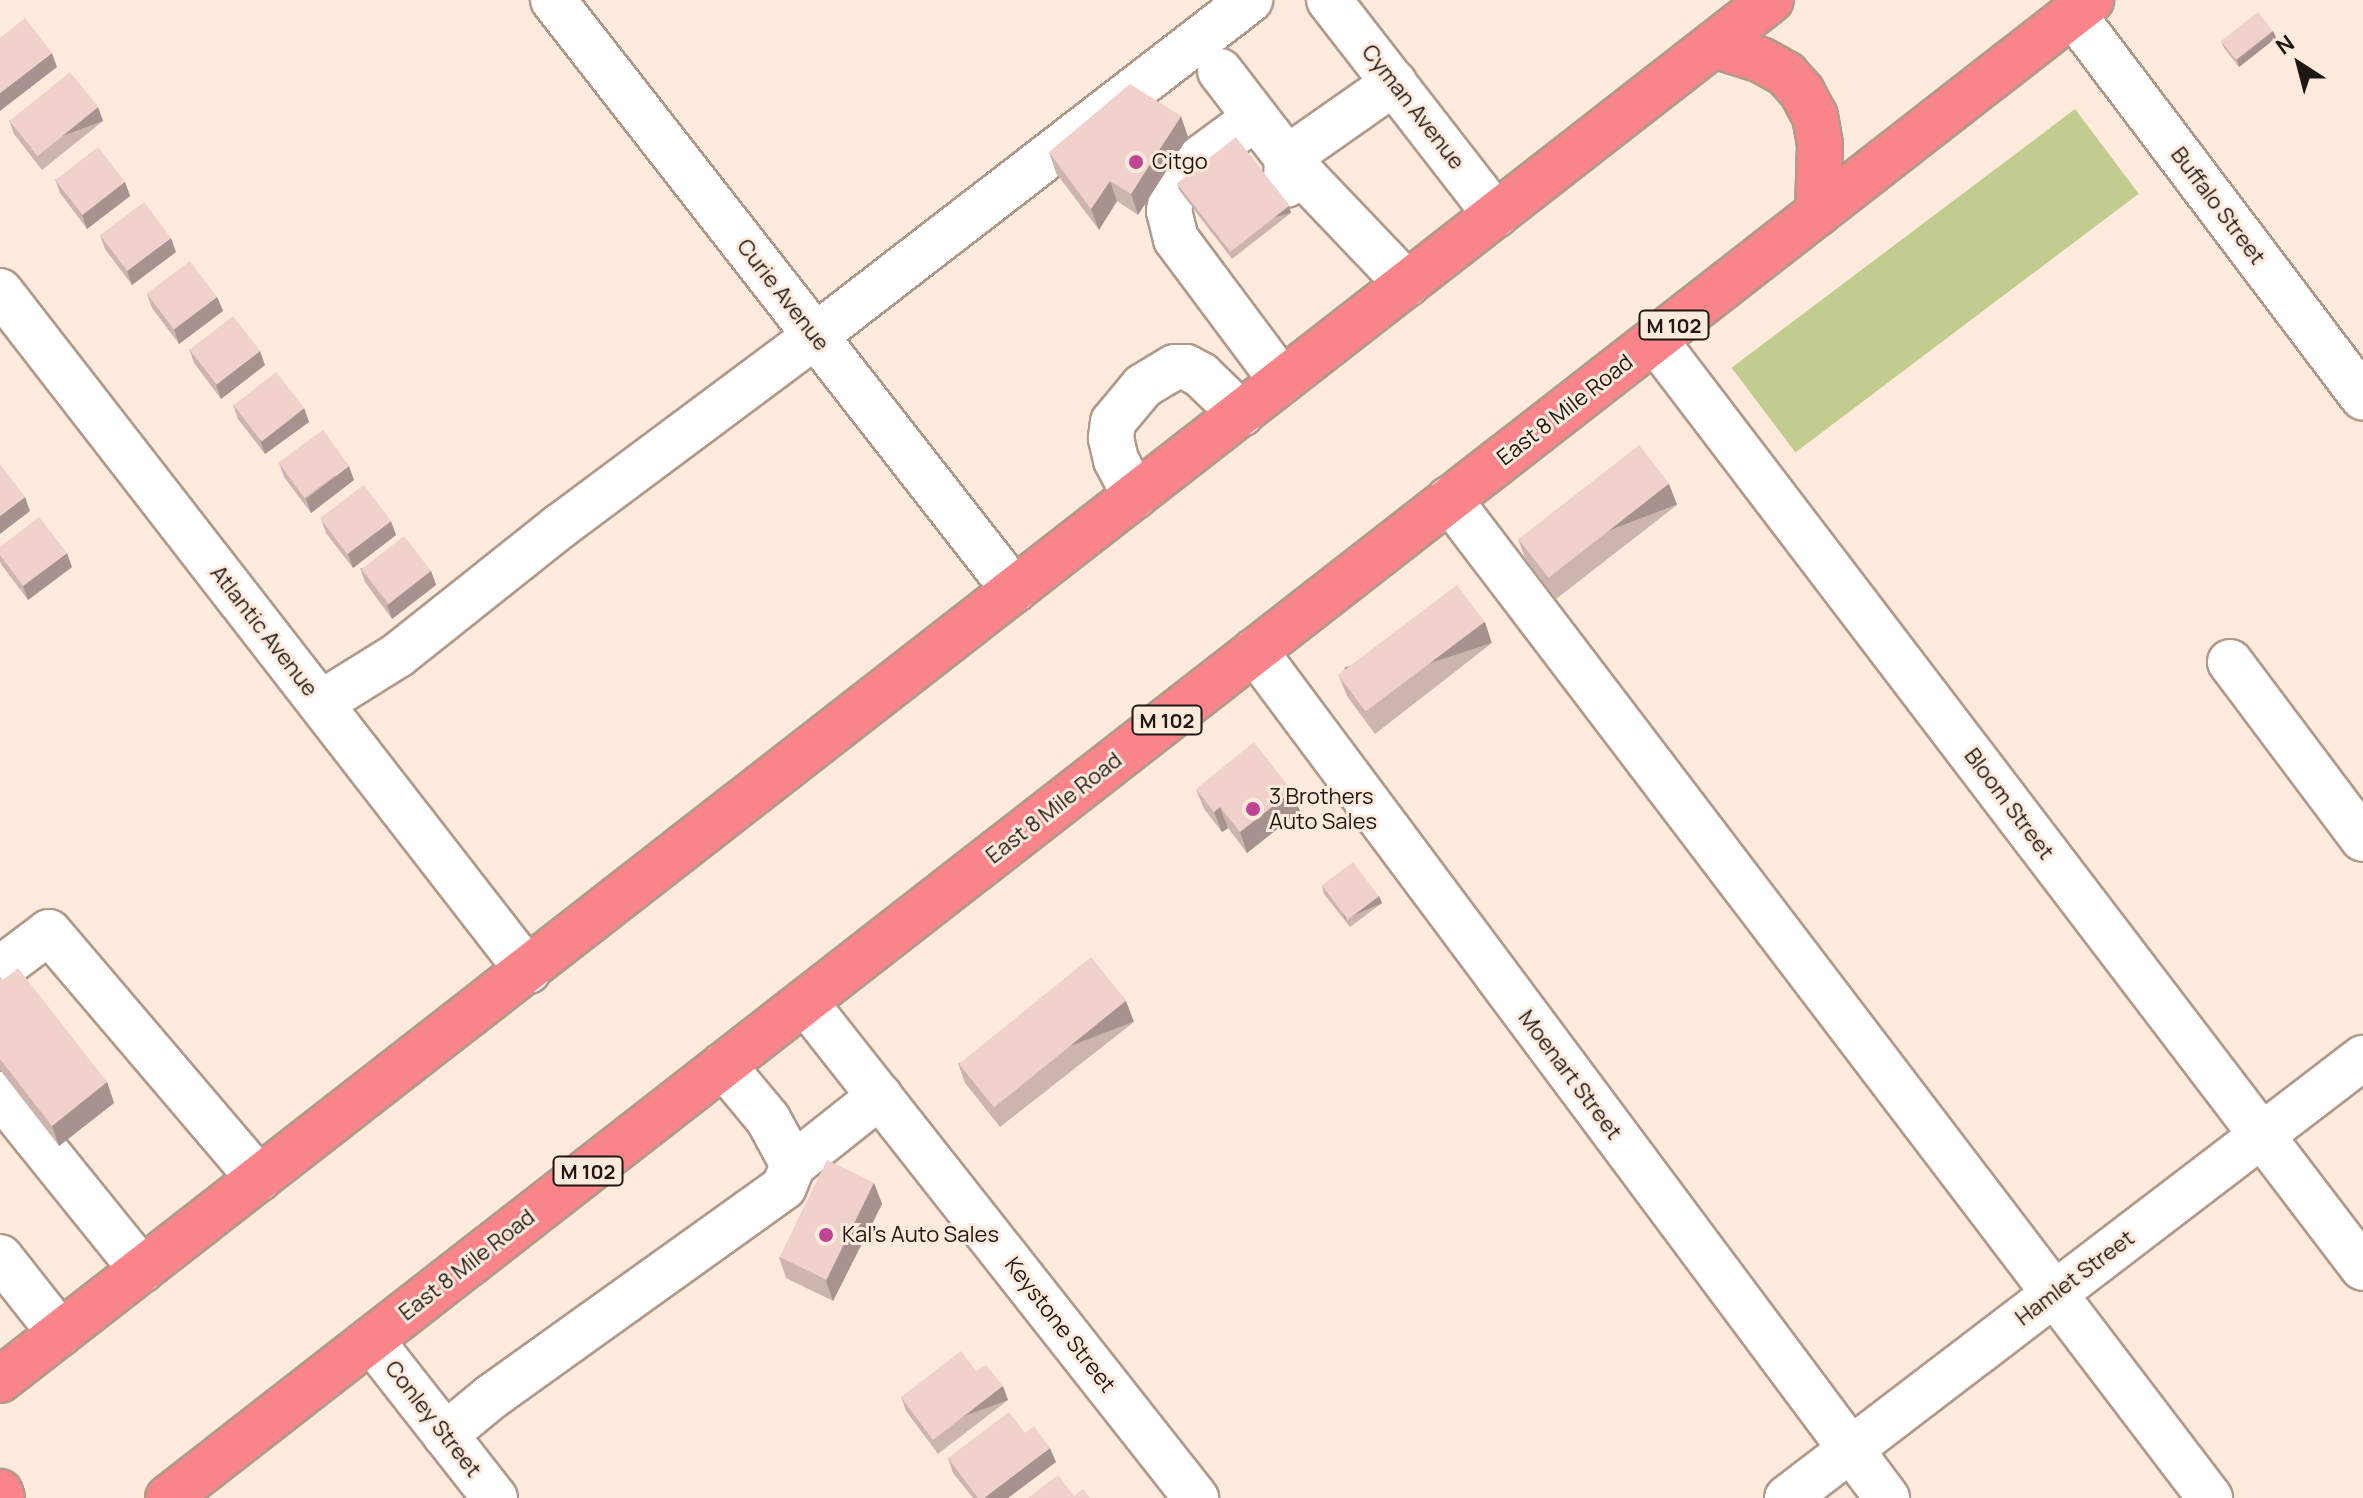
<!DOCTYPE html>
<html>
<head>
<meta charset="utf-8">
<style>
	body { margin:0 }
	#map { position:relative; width:2363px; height:1498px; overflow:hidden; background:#ffebdd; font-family:Manrope,sans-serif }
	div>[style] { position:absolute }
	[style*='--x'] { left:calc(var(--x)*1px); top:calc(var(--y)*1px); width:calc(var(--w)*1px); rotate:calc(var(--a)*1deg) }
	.green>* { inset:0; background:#c3cc8f; transform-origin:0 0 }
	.roads { filter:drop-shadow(2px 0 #b19a8a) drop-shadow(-2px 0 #b19a8a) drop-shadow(0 2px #b19a8a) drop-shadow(0 -2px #b19a8a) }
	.minor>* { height:44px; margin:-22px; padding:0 22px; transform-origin:22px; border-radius:22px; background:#fff }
	.highway>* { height:44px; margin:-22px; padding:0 22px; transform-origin:22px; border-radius:22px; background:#f9848a }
	.wall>* { inset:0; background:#ceb4af }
	.shaded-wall>* { inset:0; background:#a8928f; transform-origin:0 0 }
	.building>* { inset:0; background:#f0d1cc; transform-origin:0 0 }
	.dots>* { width:22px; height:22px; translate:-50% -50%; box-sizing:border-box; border:4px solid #ffebdd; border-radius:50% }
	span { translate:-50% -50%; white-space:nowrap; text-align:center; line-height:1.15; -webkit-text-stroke:6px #ffebdd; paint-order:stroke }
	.shield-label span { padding:2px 6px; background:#ffebdd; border:2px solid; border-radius:6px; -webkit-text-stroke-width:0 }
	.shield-label { font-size:20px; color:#1f1711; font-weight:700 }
	.street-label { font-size:22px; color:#1f1711 }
	.poi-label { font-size:22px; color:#1f1711 }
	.left { translate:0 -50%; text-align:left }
	.north { position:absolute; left:2259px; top:24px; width:80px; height:80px; -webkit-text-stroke:6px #ffebdd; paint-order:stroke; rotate:324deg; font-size:22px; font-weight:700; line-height:32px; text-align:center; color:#1f1711 }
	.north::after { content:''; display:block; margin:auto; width:28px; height:36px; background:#1f1711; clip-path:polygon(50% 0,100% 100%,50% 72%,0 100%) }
</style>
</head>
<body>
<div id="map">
	<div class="green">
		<i style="left:2075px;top:109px;width:106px;height:430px;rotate:53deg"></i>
	</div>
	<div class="roads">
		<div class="minor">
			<i style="--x:553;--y:0;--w:749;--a:52"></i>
			<i style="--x:1329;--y:0;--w:272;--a:52.2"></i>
			<i style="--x:2073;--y:14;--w:481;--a:52.9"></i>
			<i style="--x:1220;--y:71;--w:110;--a:52.4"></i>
			<i style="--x:1287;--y:158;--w:174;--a:46.4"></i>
			<i style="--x:1255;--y:118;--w:84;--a:143.7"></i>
			<i style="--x:1187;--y:168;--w:26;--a:122"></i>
			<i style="--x:1173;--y:190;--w:21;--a:101"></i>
			<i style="--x:1169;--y:211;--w:29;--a:76"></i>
			<i style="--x:1176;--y:239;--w:177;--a:53.3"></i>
			<i style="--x:1286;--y:185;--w:27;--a:-88"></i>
			<i style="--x:1287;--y:158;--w:131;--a:-35"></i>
			<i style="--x:0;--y:291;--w:861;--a:52.17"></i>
			<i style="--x:1655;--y:340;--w:1167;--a:52.66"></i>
			<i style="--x:1135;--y:496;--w:41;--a:-117.8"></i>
			<i style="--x:1116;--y:460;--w:23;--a:-103"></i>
			<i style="--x:1111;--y:438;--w:16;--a:-83"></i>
			<i style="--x:1113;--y:422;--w:47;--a:-50.2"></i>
			<i style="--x:1143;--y:386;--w:37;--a:-31"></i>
			<i style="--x:1175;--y:367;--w:11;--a:0"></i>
			<i style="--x:1186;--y:367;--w:17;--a:28"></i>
			<i style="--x:1201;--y:375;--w:56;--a:44.3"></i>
			<i style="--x:1449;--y:499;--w:1256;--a:52.7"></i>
			<i style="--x:1255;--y:651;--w:1057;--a:53.27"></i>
			<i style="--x:2230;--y:662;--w:221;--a:53.1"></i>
			<i style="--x:321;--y:703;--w:91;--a:-31.9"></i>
			<i style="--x:398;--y:655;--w:206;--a:-38.5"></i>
			<i style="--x:559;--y:527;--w:319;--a:-36.7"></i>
			<i style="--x:815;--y:336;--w:550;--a:-37.68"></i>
			<i style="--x:0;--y:969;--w:61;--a:-37.1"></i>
			<i style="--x:49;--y:932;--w:324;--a:49.6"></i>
			<i style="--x:805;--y:1002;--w:632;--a:51.75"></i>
			<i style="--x:0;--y:1094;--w:226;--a:51.1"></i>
			<i style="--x:793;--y:1165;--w:111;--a:-38.4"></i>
			<i style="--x:0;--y:1257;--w:97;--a:51.7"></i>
			<i style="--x:371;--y:1340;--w:201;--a:51.9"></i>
			<i style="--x:445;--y:1435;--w:60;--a:-39.6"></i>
			<i style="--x:491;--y:1397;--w:360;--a:-35.6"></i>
			<i style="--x:784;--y:1187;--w:24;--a:-68"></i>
			<i style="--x:793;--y:1165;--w:52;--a:-118.5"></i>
			<i style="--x:768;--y:1119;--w:70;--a:-129.8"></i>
			<i style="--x:1787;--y:1498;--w:725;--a:-37.38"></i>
		</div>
		<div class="highway">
			<i style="--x:1714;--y:45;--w:49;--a:17.7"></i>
			<i style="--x:1761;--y:60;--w:29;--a:29"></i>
			<i style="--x:1786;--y:74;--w:24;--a:48"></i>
			<i style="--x:1802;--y:92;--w:27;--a:62"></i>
			<i style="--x:1815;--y:116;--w:29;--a:80"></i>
			<i style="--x:1820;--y:145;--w:68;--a:91.7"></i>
			<i style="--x:0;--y:1380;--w:2245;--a:-37.93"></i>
			<i style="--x:0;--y:1492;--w:6;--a:72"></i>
			<i style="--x:168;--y:1498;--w:2438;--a:-37.92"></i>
		</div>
	</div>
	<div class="wall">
		<i style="clip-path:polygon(2273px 31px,2276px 38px,2239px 67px,2224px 48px,2221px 41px)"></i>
		<i style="clip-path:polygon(9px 120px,103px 121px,42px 170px,14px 134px)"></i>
		<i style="clip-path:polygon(1188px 137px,1138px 215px,1117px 201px,1099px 230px,1056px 173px,1049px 152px)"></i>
		<i style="clip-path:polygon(55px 179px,125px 182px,130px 196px,87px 229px,60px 193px)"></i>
		<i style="clip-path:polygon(1177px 183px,1289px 206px,1291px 213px,1232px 259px,1179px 190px)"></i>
		<i style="clip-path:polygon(100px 235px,176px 252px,132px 285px,105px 249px)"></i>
		<i style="clip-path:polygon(147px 294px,217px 297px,223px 311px,179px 344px,152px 308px)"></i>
		<i style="clip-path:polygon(189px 349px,265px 365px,221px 399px,194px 363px)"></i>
		<i style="clip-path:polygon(233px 405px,304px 408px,309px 422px,265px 454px,238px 419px)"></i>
		<i style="clip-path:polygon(279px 463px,354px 480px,311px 513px,284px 477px)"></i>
		<i style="clip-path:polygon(1669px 484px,1677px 505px,1556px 599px,1526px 560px,1518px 539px)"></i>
		<i style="clip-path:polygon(321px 519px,396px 535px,353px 568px,326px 533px)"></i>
		<i style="clip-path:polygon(0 547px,72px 567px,28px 600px,1px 564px,0 561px)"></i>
		<i style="clip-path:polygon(360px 568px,431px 571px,436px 585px,392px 619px,365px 582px)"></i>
		<i style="clip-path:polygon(1492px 643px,1375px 734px,1347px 696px,1339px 676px)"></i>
		<i style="clip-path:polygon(1196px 789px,1300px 811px,1247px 853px,1228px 828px,1222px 832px,1204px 809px)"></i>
		<i style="clip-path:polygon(1322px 886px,1379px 896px,1382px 903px,1350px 927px,1324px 894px)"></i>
		<i style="clip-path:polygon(0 977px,107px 1082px,114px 1103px,59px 1146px,0 1070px)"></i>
		<i style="clip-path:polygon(1134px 1022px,1000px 1127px,965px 1083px,958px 1063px)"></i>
		<i style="clip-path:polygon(874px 1183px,882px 1204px,833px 1301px,786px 1278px,779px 1257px)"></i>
		<i style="clip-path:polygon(976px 1371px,1008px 1400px,938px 1454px,906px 1411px,901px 1397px)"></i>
		<i style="clip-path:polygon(1025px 1433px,1056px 1462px,1008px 1498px,973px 1498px,953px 1473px,948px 1458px)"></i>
	</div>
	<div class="shaded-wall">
		<i style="clip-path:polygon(2273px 31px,2276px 38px,2239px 67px,2237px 60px)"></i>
		<i style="clip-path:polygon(52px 53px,57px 67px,0 111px,0 93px)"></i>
		<i style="left:98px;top:107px;width:15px;height:78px;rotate:70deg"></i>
		<i style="clip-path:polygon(1181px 116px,1188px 137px,1138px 215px,1131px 194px)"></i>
		<i style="clip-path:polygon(1110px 181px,1117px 201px,1099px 230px,1091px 209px)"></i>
		<i style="clip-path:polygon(125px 182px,130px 196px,87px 229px,82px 215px)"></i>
		<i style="left:1289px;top:206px;width:7px;height:76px;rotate:74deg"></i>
		<i style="clip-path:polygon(171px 238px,176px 252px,132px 285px,127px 271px)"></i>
		<i style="clip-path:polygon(217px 297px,223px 311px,179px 344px,174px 329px)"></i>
		<i style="clip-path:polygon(260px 351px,265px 365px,221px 399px,216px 385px)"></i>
		<i style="clip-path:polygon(304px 408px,309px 422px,265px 454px,260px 440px)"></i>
		<i style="clip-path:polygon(349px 466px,354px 480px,311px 513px,306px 499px)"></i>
		<i style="left:1669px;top:484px;width:22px;height:153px;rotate:69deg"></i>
		<i style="clip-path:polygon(25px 497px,30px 511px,0 534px,0 516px)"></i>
		<i style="clip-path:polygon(391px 521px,396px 535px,353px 568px,348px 554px)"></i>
		<i style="clip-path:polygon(67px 553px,72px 567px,28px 600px,23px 586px)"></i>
		<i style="clip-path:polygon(431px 571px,436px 585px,392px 619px,387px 605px)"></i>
		<i style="left:1485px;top:622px;width:22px;height:148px;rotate:72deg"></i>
		<i style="clip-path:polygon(1292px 791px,1300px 811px,1247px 853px,1240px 832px)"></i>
		<i style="clip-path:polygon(1220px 807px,1228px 828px,1222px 832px,1214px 812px)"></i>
		<i style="left:1379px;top:896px;width:8px;height:40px;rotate:67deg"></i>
		<i style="left:1126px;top:1001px;width:22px;height:170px;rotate:69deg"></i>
		<i style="clip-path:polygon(107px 1082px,114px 1103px,59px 1146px,52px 1126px)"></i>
		<i style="clip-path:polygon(874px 1183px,882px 1204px,833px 1301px,826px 1281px)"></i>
		<i style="left:1003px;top:1386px;width:15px;height:88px;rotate:70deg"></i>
		<i style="clip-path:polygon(1050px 1448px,1056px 1462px,1008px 1498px,984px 1498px)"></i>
	</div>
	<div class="building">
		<i style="left:2258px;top:12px;width:24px;height:47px;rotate:52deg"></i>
		<i style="clip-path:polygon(25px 18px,52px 53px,0 93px,0 38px)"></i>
		<i style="left:70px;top:72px;width:45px;height:78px;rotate:51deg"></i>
		<i style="clip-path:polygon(1130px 84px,1181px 116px,1131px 194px,1110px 181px,1091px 209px,1049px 152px)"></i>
		<i style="left:1236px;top:137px;width:87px;height:75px;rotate:52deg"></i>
		<i style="left:98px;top:147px;width:44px;height:54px;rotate:52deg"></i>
		<i style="left:144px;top:202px;width:45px;height:55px;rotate:53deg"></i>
		<i style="left:190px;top:261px;width:45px;height:54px;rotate:53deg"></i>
		<i style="left:233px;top:316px;width:44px;height:55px;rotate:52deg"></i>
		<i style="left:276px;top:372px;width:46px;height:54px;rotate:52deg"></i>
		<i style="left:323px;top:430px;width:44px;height:55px;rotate:54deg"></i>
		<i style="left:1639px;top:445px;width:49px;height:153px;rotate:52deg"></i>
		<i style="clip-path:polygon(0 464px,25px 497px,0 516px)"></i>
		<i style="left:364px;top:485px;width:45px;height:55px;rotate:53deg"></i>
		<i style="clip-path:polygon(39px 517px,67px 553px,23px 586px,0 555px,0 547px)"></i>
		<i style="left:404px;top:536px;width:44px;height:54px;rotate:52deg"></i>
		<i style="left:1457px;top:585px;width:46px;height:149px;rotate:53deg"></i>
		<i style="clip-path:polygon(1254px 742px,1292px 791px,1240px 832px,1220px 807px,1214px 812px,1196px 789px)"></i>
		<i style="left:1353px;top:862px;width:43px;height:39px;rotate:53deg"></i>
		<i style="left:1091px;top:957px;width:56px;height:170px;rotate:51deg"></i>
		<i style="clip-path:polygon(18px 968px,107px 1082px,52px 1126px,0 1059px,0 977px,3px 980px)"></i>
		<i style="left:827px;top:1160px;width:52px;height:108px;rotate:26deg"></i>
		<i style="clip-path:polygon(961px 1351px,976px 1371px,986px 1365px,1003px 1386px,933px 1440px,901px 1397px)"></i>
		<i style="clip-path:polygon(1009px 1412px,1025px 1433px,1034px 1426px,1050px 1448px,984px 1498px,978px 1498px,948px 1458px)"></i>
		<i style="clip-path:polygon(1058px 1475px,1074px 1496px,1083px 1489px,1090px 1498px,1028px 1498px)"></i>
	</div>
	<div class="dots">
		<i style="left:1136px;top:162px;background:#c14493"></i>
		<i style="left:1253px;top:809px;background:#c14493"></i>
		<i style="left:826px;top:1235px;background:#c14493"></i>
	</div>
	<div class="shield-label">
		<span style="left:1674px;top:325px">M 102</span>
		<span style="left:1167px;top:720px">M 102</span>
		<span style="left:588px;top:1171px">M 102</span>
	</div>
	<div class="street-label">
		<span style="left:1413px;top:107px;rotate:52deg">Cyman Avenue</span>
		<span style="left:2218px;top:206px;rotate:53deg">Buffalo Street</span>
		<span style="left:783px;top:295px;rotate:52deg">Curie Avenue</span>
		<span style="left:1565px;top:410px;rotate:-38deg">East 8 Mile Road</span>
		<span style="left:264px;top:631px;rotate:52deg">Atlantic Avenue</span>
		<span style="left:2009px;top:804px;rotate:53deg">Bloom Street</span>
		<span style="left:1054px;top:808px;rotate:-38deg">East 8 Mile Road</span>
		<span style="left:1570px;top:1075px;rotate:53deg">Moenart Street</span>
		<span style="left:467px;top:1265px;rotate:-38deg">East 8 Mile Road</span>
		<span style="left:2075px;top:1278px;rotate:-37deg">Hamlet Street</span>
		<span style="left:1060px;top:1325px;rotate:52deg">Keystone Street</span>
		<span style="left:433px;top:1419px;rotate:52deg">Conley Street</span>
	</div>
	<div class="poi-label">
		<span class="left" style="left:1152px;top:162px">Citgo</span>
		<span class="left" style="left:1269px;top:809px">3 Brothers<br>Auto Sales</span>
		<span class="left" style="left:842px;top:1235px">Kal's Auto Sales</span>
	</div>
	<div class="north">N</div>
</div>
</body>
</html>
